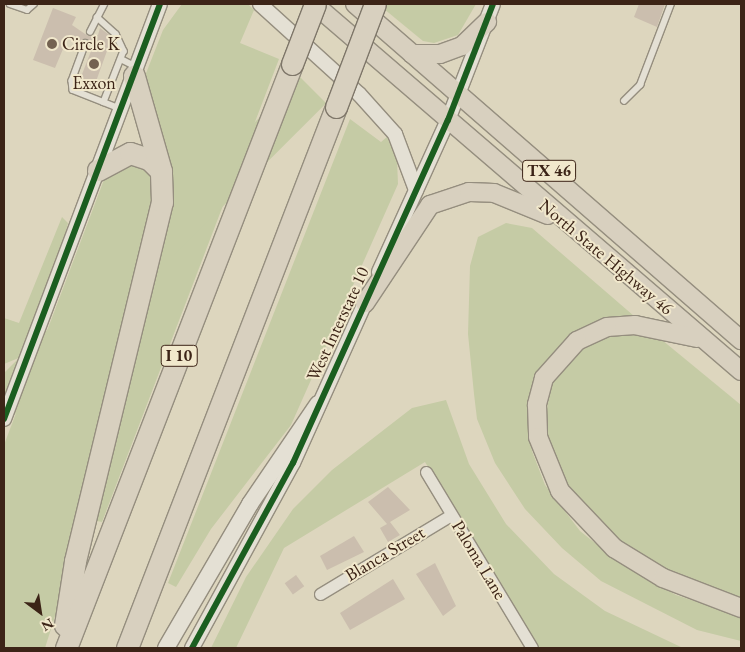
<!DOCTYPE html>
<html>
<head>
<meta charset="utf-8">
<style>
	body { margin:0 }
	#map { position:relative; width:745px; height:652px; overflow:hidden; background:#ddd6be; font-family:"EB Garamond",serif }
	div>[style] { position:absolute }
	[style*='--x'] { left:calc(var(--x)*1px); top:calc(var(--y)*1px); width:calc(var(--w)*1px); rotate:calc(var(--a)*1deg) }
	.green>* { inset:0; background:#c5cba5; transform-origin:0 0 }
	.building>* { inset:0; background:#cbbeae; transform-origin:0 0 }
	.roads { filter:drop-shadow(1px 0 #958e7f) drop-shadow(-1px 0 #958e7f) drop-shadow(0 1px #958e7f) drop-shadow(0 -1px #958e7f) }
	.service>* { height:5.5px; margin:-2.75px; padding:0 2.75px; transform-origin:2.75px; border-radius:2.75px; background:#e4e0d4 }
	.minor>* { height:11px; margin:-5.5px; padding:0 5.5px; transform-origin:5.5px; border-radius:5.5px; background:#e4e0d4 }
	.tertiary>* { height:14px; margin:-7px; padding:0 7px; transform-origin:7px; border-radius:7px; background:#e4e0d4 }
	.secondary>* { height:16px; margin:-8px; padding:0 8px; transform-origin:8px; border-radius:8px; background:#e4e0d4 }
	.primary>* { height:18px; margin:-9px; padding:0 9px; transform-origin:9px; border-radius:9px; background:#d8d0bf }
	.motorway>* { height:21px; margin:-10.5px; padding:0 10.5px; transform-origin:10.5px; border-radius:10.5px; background:#d8d0bf }
	.bridges { filter:drop-shadow(1px 0 #7e7669) drop-shadow(-1px 0 #7e7669) drop-shadow(0 1px #7e7669) drop-shadow(0 -1px #7e7669) }
	.motorway-bridge>* { height:21px; margin:-10.5px; padding:0 10.5px; transform-origin:10.5px; border-radius:10.5px; background:#d8d0bf }
	.cycleway>* { height:6px; margin:-3px; padding:0 3px; transform-origin:3px; border-radius:3px; background:#1b5e20 }
	.dots>* { width:14px; height:14px; translate:-50% -50%; box-sizing:border-box; border:2px solid #f1e8cc; border-radius:50% }
	span { translate:-50% -50%; white-space:nowrap; text-align:center; line-height:1.15; -webkit-text-stroke:4px #f1e8cc; paint-order:stroke }
	.shield-label span { padding:1px 4px; background:#f1e8cc; border:1px solid; border-radius:4px; -webkit-text-stroke-width:0 }
	.shield-label { font-size:16px; color:#3c2417; font-weight:700 }
	.poi-label { font-size:18px; color:#3c2417 }
	.left { translate:0 -50%; text-align:left }
	.street-label { font-size:18px; color:#3c2417 }
	.frame { position:absolute; inset:0; border:5px solid #3c2417; pointer-events:none }
	.north { position:absolute; left:15px; top:587px; width:50px; height:50px; -webkit-text-stroke:4px #f1e8cc; paint-order:stroke; rotate:149deg; font-size:14px; font-weight:700; line-height:20px; text-align:center; color:#3c2417 }
	.north::after { content:''; display:block; margin:auto; width:18px; height:22px; background:#3c2417; clip-path:polygon(50% 0,100% 100%,50% 72%,0 100%) }
</style>
</head>
<body>
<div id="map">
	<div class="green">
		<i style="clip-path:polygon(182px 4px,248px 4px,254px 10px,240px 43px,279px 59px,102px 522px,92px 520px,164px 232px,143px 81px,163px 30px)"></i>
		<i style="clip-path:polygon(378px 4px,476px 4px,458px 35px,434px 43px,423px 41px)"></i>
		<i style="left:300px;top:77px;width:37px;height:612px;rotate:45deg"></i>
		<i style="clip-path:polygon(350px 119px,381px 142px,387px 137px,397px 160px,398px 184px,291px 425px,211px 529px,176px 587px,168px 583px)"></i>
		<i style="clip-path:polygon(139px 162px,151px 176px,154px 204px,62px 594px,45px 648px,4px 648px,4px 445px,105px 177px,113px 168px)"></i>
		<i style="clip-path:polygon(62px 217px,68px 223px,62px 247px,21px 357px,4px 364px,4px 318px,19px 323px)"></i>
		<i style="clip-path:polygon(506px 223px,532px 228px,634px 316px,570px 337px,542px 365px,528px 416px,532px 451px,545px 485px,580px 531px,620px 563px,676px 595px,741px 616px,741px 641px,697px 630px,601px 581px,562px 548px,525px 509px,495px 463px,477px 419px,474px 394px,468px 334px,470px 266px,478px 237px)"></i>
		<i style="clip-path:polygon(625px 334px,662px 340px,741px 405px,741px 599px,695px 585px,633px 553px,592px 521px,557px 471px,544px 427px,551px 385px,579px 351px,601px 338px)"></i>
		<i style="clip-path:polygon(446px 400px,469px 464px,506px 524px,554px 574px,605px 611px,683px 648px,540px 648px,425px 462px,284px 548px,236px 648px,211px 648px,246px 577px,293px 509px,332px 470px,412px 408px)"></i>
	</div>
	<div class="building">
		<i style="clip-path:polygon(639px 4px,665px 4px,657px 27px,634px 17px)"></i>
		<i style="clip-path:polygon(53px 8px,76px 17px,72px 25px,88px 36px,98px 35px,100px 28px,112px 37px,94px 87px,79px 82px,93px 46px,88px 39px,81px 42px,68px 37px,55px 68px,33px 60px)"></i>
		<i style="clip-path:polygon(388px 487px,410px 510px,390px 522px,400px 535px,388px 542px,380px 528px,387px 524px,368px 502px)"></i>
		<i style="clip-path:polygon(354px 536px,364px 552px,327px 570px,320px 556px)"></i>
		<i style="clip-path:polygon(435px 563px,456px 606px,443px 616px,416px 574px)"></i>
		<i style="left:296px;top:575px;width:14px;height:14px;rotate:54deg"></i>
		<i style="clip-path:polygon(393px 579px,405px 599px,350px 630px,340px 613px)"></i>
	</div>
	<div class="roads">
		<div class="service">
			<i style="--x:10;--y:4;--w:18;--a:19"></i>
			<i style="--x:27;--y:10;--w:9;--a:-41"></i>
			<i style="--x:97;--y:17;--w:25;--a:42"></i>
			<i style="--x:116;--y:34;--w:19;--a:65"></i>
			<i style="--x:124;--y:51;--w:55;--a:111.4"></i>
			<i style="--x:90;--y:32;--w:31;--a:-63"></i>
			<i style="--x:86;--y:43;--w:40;--a:110.2"></i>
			<i style="--x:72;--y:81;--w:9;--a:84"></i>
			<i style="--x:73;--y:90;--w:52;--a:21.6"></i>
			<i style="--x:121;--y:59;--w:18;--a:27"></i>
			<i style="--x:624;--y:101;--w:23;--a:-45"></i>
			<i style="--x:640;--y:85;--w:87;--a:-69.1"></i>
		</div>
		<div class="minor">
			<i style="--x:426;--y:472;--w:205;--a:58.9"></i>
			<i style="--x:320;--y:594;--w:153;--a:-31.1"></i>
		</div>
		<div class="tertiary">
			<i style="--x:260;--y:4;--w:134;--a:42.3"></i>
			<i style="--x:359;--y:94;--w:54;--a:48"></i>
			<i style="--x:395;--y:134;--w:60;--a:69.4"></i>
			<i style="--x:379;--y:272;--w:167;--a:-65.6"></i>
			<i style="--x:448;--y:120;--w:124;--a:-68.8"></i>
			<i style="--x:4;--y:419;--w:443;--a:-69.4"></i>
			<i style="--x:192;--y:648;--w:211;--a:-61.4"></i>
			<i style="--x:293;--y:463;--w:185;--a:-65.8"></i>
		</div>
		<div class="secondary">
			<i style="--x:166;--y:648;--w:167;--a:-59.7"></i>
			<i style="--x:250;--y:504;--w:121;--a:-55.8"></i>
		</div>
		<div class="primary">
			<i style="--x:314;--y:4;--w:563;--a:40.68"></i>
			<i style="--x:355;--y:4;--w:512;--a:41.04"></i>
			<i style="--x:412;--y:54;--w:28;--a:0"></i>
			<i style="--x:440;--y:54;--w:23;--a:-20"></i>
			<i style="--x:462;--y:46;--w:35;--a:-44"></i>
			<i style="--x:365;--y:303;--w:118;--a:-56.4"></i>
			<i style="--x:430;--y:205;--w:41;--a:-18.4"></i>
			<i style="--x:469;--y:192;--w:25;--a:2"></i>
			<i style="--x:494;--y:193;--w:58;--a:22.2"></i>
			<i style="--x:697;--y:338;--w:63;--a:-168.2"></i>
			<i style="--x:635;--y:325;--w:28;--a:176"></i>
			<i style="--x:607;--y:327;--w:33;--a:155"></i>
			<i style="--x:577;--y:341;--w:50;--a:131.7"></i>
			<i style="--x:544;--y:378;--w:28;--a:105"></i>
			<i style="--x:537;--y:405;--w:32;--a:88"></i>
			<i style="--x:538;--y:437;--w:58;--a:67.8"></i>
			<i style="--x:560;--y:491;--w:79;--a:46.5"></i>
			<i style="--x:614;--y:548;--w:57;--a:31.5"></i>
			<i style="--x:663;--y:578;--w:84;--a:21"></i>
		</div>
		<div class="motorway">
			<i style="--x:98;--y:170;--w:36;--a:-28"></i>
			<i style="--x:130;--y:153;--w:20;--a:18"></i>
			<i style="--x:149;--y:159;--w:17;--a:45"></i>
			<i style="--x:65;--y:625;--w:65;--a:-81.1"></i>
			<i style="--x:75;--y:561;--w:369;--a:-76.4"></i>
			<i style="--x:162;--y:202;--w:31;--a:-92"></i>
			<i style="--x:161;--y:171;--w:99;--a:-105.9"></i>
			<i style="--x:66;--y:648;--w:626;--a:-68.84"></i>
			<i style="--x:127;--y:648;--w:580;--a:-68.88"></i>
		</div>
	</div>
	<div class="bridges">
		<div class="motorway-bridge">
			<i style="--x:292;--y:64;--w:64;--a:-69"></i>
			<i style="--x:336;--y:107;--w:110;--a:-69.3"></i>
		</div>
	</div>
	<div class="cycleway">
		<i style="--x:4;--y:419;--w:443;--a:-69.4"></i>
		<i style="--x:192;--y:648;--w:211;--a:-61.4"></i>
		<i style="--x:293;--y:463;--w:376;--a:-65.7"></i>
		<i style="--x:448;--y:120;--w:124;--a:-68.8"></i>
	</div>
	<div class="dots">
		<i style="left:52px;top:44px;background:#746251"></i>
		<i style="left:94px;top:64px;background:#746251"></i>
	</div>
	<div class="shield-label">
		<span style="left:549px;top:171px">TX 46</span>
		<span style="left:179px;top:356px">I 10</span>
	</div>
	<div class="poi-label">
		<span class="left" style="left:62px;top:44px">Circle K</span>
		<span style="left:94px;top:83px">Exxon</span>
	</div>
	<div class="street-label">
		<span style="left:606px;top:257px;rotate:40deg">North State Highway 46</span>
		<span style="left:338px;top:324px;rotate:-65deg">West Interstate 10</span>
		<span style="left:385px;top:554px;rotate:-31deg">Blanca Street</span>
		<span style="left:479px;top:560px;rotate:59deg">Paloma Lane</span>
	</div>
	<div class="frame"></div>
	<div class="north">N</div>
</div>
</body>
</html>
